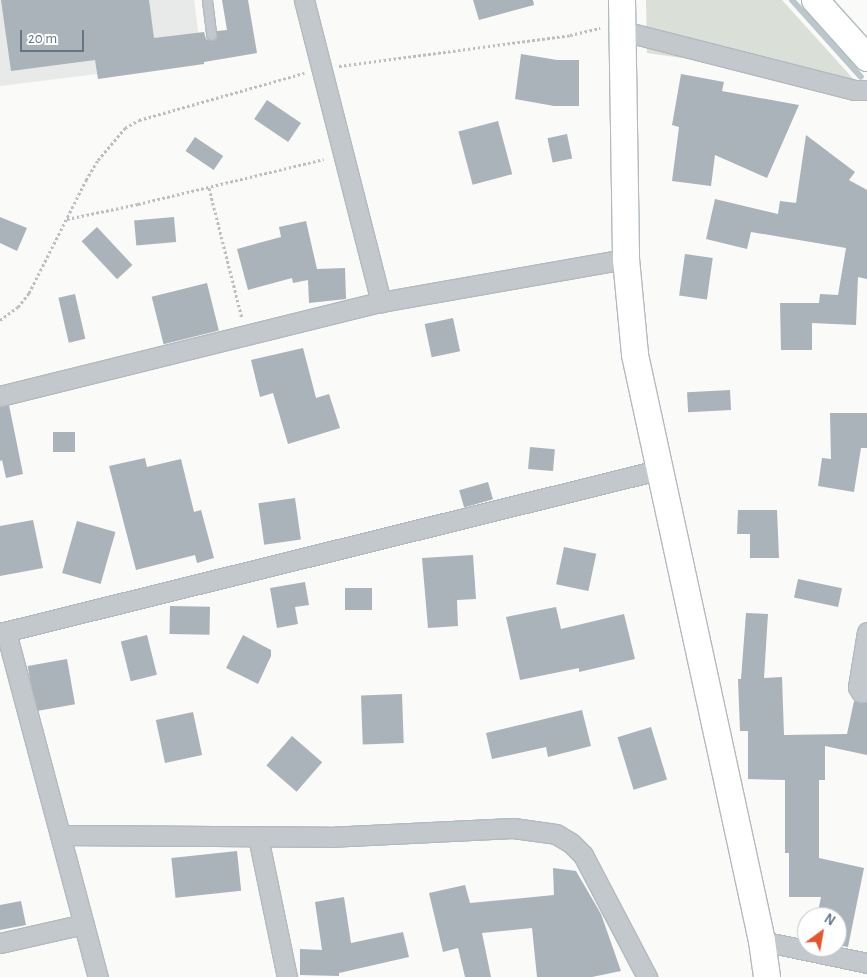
<!DOCTYPE html>
<html>
<head>
<meta charset="utf-8">
<style>
	body { margin:0 }
	#map { position:relative; width:867px; height:977px; overflow:hidden; background:#fafaf8; font-family:"Alegreya Sans",sans-serif }
	div>[style] { position:absolute }
	[style*='--x'] { left:calc(var(--x)*1px); top:calc(var(--y)*1px); width:calc(var(--w)*1px); rotate:calc(var(--a)*1deg) }
	.built>* { inset:0; background:#e8e9e9 }
	.green>* { inset:0; background:#dadfd7 }
	.stream>* { height:6px; margin:-3px; padding:0 3px; transform-origin:3px; border-radius:3px; background:#bbc7cb }
	.building>* { inset:0; background:#aab3b9; transform-origin:0 0 }
	.path>* { height:3px; margin-top:-1.5px; transform-origin:0; background:repeating-linear-gradient(90deg,#bbbfc2 0 2.5px,transparent 0 5px) }
	.roads { filter:drop-shadow(1px 0 #b3babf) drop-shadow(-1px 0 #b3babf) drop-shadow(0 1px #b3babf) drop-shadow(0 -1px #b3babf) }
	.lane>* { height:9px; margin:-4.5px; padding:0 4.5px; transform-origin:4.5px; border-radius:4.5px; background:#c3c8cc }
	.street>* { height:19px; margin:-9.5px; padding:0 9.5px; transform-origin:9.5px; border-radius:9.5px; background:#c3c8cc }
	.secondary>* { height:26px; margin:-13px; padding:0 13px; transform-origin:13px; border-radius:13px; background:#fff }
	span { translate:-50% -50%; white-space:nowrap; text-align:center; line-height:1.15; -webkit-text-stroke:5px #fff; paint-order:stroke }
	.north { position:absolute; left:797px; top:907px; width:50px; height:50px; box-sizing:border-box; background:#fff; border:1px solid #c1c8cd; border-radius:50%; rotate:32deg; font-size:14px; font-weight:700; line-height:20px; text-align:center; color:#657683 }
	.north::after { content:''; display:block; margin:auto; width:18px; height:22px; background:#e4572e; clip-path:polygon(50% 0,100% 100%,50% 72%,0 100%) }
	.scale { position:absolute; left:20px; top:30px; width:64px; height:22px; box-sizing:border-box; border:2px solid #657683; border-top:0; padding-left:6px; font-size:15px; line-height:18px; white-space:nowrap; color:#657683; -webkit-text-stroke:4px #fff; paint-order:stroke }
</style>
</head>
<body>
<div id="map">
	<div class="built">
		<i style="clip-path:polygon(0 0,194px 0,202px 61px,0 86px)"></i>
	</div>
	<div class="green">
		<i style="clip-path:polygon(646px 0,782px 0,857px 83px,647px 53px)"></i>
	</div>
	<div class="stream">
		<i style="--x:792;--y:0;--w:103;--a:48.1"></i>
	</div>
	<div class="building">
		<i style="clip-path:polygon(1px 0,149px 0,154px 38px,204px 32px,206px 39px,211px 41px,216px 38px,217px 31px,227px 30px,222px 0,248px 0,257px 53px,204px 62px,204px 64px,98px 79px,95px 60px,11px 71px)"></i>
		<i style="clip-path:polygon(473px 0,533px 0,534px 5px,479px 20px)"></i>
		<i style="clip-path:polygon(521px 54px,557px 60px,579px 60px,579px 106px,554px 106px,515px 99px)"></i>
		<i style="clip-path:polygon(681px 74px,724px 82px,722px 91px,799px 105px,767px 178px,715px 155px,711px 186px,672px 181px,679px 127px,672px 125px)"></i>
		<i style="left:267px;top:100px;width:41px;height:23px;rotate:34deg"></i>
		<i style="left:498px;top:121px;width:55px;height:41px;rotate:75deg"></i>
		<i style="left:567px;top:134px;width:25px;height:20px;rotate:78deg"></i>
		<i style="clip-path:polygon(806px 135px,855px 172px,849px 180px,867px 190px,867px 279px,858px 277px,856px 325px,812px 323px,812px 350px,781px 350px,780px 303px,819px 303px,820px 294px,838px 295px,846px 248px,751px 232px,747px 249px,706px 239px,715px 199px,778px 214px,780px 201px,796px 203px)"></i>
		<i style="left:195px;top:137px;width:34px;height:17px;rotate:34deg"></i>
		<i style="clip-path:polygon(0 217px,27px 228px,17px 251px,0 243px)"></i>
		<i style="left:174px;top:217px;width:25px;height:40px;rotate:85deg"></i>
		<i style="clip-path:polygon(306px 221px,317px 269px,345px 268px,346px 299px,309px 303px,308px 280px,293px 283px,292px 278px,248px 290px,237px 249px,281px 237px,279px 227px)"></i>
		<i style="left:97px;top:227px;width:52px;height:21px;rotate:47deg"></i>
		<i style="left:685px;top:254px;width:28px;height:42px;rotate:8deg"></i>
		<i style="left:207px;top:283px;width:49px;height:57px;rotate:76deg"></i>
		<i style="left:75px;top:294px;width:46px;height:17px;rotate:77deg"></i>
		<i style="left:453px;top:318px;width:34px;height:29px;rotate:78deg"></i>
		<i style="clip-path:polygon(303px 348px,316px 398px,329px 394px,340px 428px,288px 444px,273px 393px,260px 397px,251px 360px)"></i>
		<i style="left:730px;top:390px;width:20px;height:43px;rotate:87deg"></i>
		<i style="clip-path:polygon(9px 405px,23px 474px,6px 478px,2px 460px,0 461px,0 407px)"></i>
		<i style="clip-path:polygon(830px 413px,867px 413px,867px 448px,861px 448px,854px 492px,818px 486px,822px 458px,831px 459px)"></i>
		<i style="left:53px;top:432px;width:22px;height:20px"></i>
		<i style="left:530px;top:447px;width:25px;height:22px;rotate:5deg"></i>
		<i style="clip-path:polygon(145px 458px,147px 467px,181px 459px,194px 512px,201px 510px,214px 558px,197px 563px,195px 555px,136px 570px,109px 466px)"></i>
		<i style="left:488px;top:482px;width:18px;height:30px;rotate:74deg"></i>
		<i style="left:295px;top:498px;width:42px;height:37px;rotate:82deg"></i>
		<i style="clip-path:polygon(738px 510px,777px 510px,779px 558px,750px 558px,750px 534px,737px 534px)"></i>
		<i style="clip-path:polygon(33px 520px,43px 568px,0 576px,0 526px)"></i>
		<i style="left:77px;top:521px;width:40px;height:54px;rotate:16deg"></i>
		<i style="left:564px;top:547px;width:33px;height:38px;rotate:12deg"></i>
		<i style="clip-path:polygon(473px 555px,476px 599px,457px 600px,458px 626px,428px 628px,422px 558px)"></i>
		<i style="left:798px;top:579px;width:45px;height:19px;rotate:12deg"></i>
		<i style="clip-path:polygon(305px 582px,309px 605px,295px 607px,298px 624px,277px 628px,270px 588px)"></i>
		<i style="left:345px;top:588px;width:27px;height:22px"></i>
		<i style="left:170px;top:606px;width:40px;height:28px;rotate:1deg"></i>
		<i style="clip-path:polygon(556px 607px,561px 629px,624px 614px,635px 659px,579px 672px,579px 668px,520px 680px,506px 617px)"></i>
		<i style="clip-path:polygon(746px 613px,768px 614px,764px 678px,782px 677px,784px 735px,847px 734px,854px 701px,867px 703px,867px 755px,825px 746px,825px 780px,819px 780px,819px 858px,864px 868px,848px 947px,837px 945px,837px 917px,817px 917px,821px 897px,789px 897px,789px 853px,785px 853px,785px 780px,748px 779px,748px 731px,740px 731px,738px 679px,741px 679px)"></i>
		<i style="left:147px;top:635px;width:41px;height:27px;rotate:76deg"></i>
		<i style="clip-path:polygon(243px 635px,271px 650px,271px 656px,258px 684px,226px 668px)"></i>
		<i style="left:67px;top:659px;width:46px;height:40px;rotate:80deg"></i>
		<i style="left:402px;top:694px;width:49px;height:41px;rotate:88deg"></i>
		<i style="clip-path:polygon(582px 710px,591px 746px,548px 757px,546px 747px,492px 759px,486px 733px)"></i>
		<i style="left:193px;top:712px;width:44px;height:38px;rotate:78deg"></i>
		<i style="left:651px;top:727px;width:55px;height:35px;rotate:73deg"></i>
		<i style="left:292px;top:736px;width:40px;height:39px;rotate:41deg"></i>
		<i style="left:237px;top:851px;width:40px;height:66px;rotate:84deg"></i>
		<i style="clip-path:polygon(553px 868px,576px 871px,601px 914px,621px 971px,592px 977px,537px 977px,532px 928px,482px 933px,491px 977px,465px 977px,458px 948px,443px 952px,429px 893px,465px 885px,470px 903px,554px 895px)"></i>
		<i style="clip-path:polygon(344px 897px,351px 943px,403px 932px,409px 957px,339px 973px,339px 976px,300px 975px,300px 949px,322px 950px,315px 902px)"></i>
		<i style="clip-path:polygon(21px 901px,26px 925px,0 930px,0 905px)"></i>
	</div>
	<div class="path">
		<i style="--x:339;--y:66;--w:233;--a:-7.6"></i>
		<i style="--x:570;--y:35;--w:31;--a:-13"></i>
		<i style="--x:209;--y:188;--w:134;--a:75.8"></i>
		<i style="--x:67;--y:219;--w:73;--a:-11.9"></i>
		<i style="--x:138;--y:204;--w:191;--a:-13.6"></i>
		<i style="--x:0;--y:320;--w:22;--a:-36"></i>
		<i style="--x:18;--y:307;--w:18;--a:-52"></i>
		<i style="--x:29;--y:293;--w:127;--a:-63.2"></i>
		<i style="--x:86;--y:180;--w:23;--a:-59"></i>
		<i style="--x:98;--y:160;--w:42;--a:-49.8"></i>
		<i style="--x:125;--y:128;--w:16;--a:-30"></i>
		<i style="--x:139;--y:120;--w:172;--a:-15.9"></i>
	</div>
	<div class="roads">
		<div class="lane">
			<i style="--x:207;--y:0;--w:35;--a:83"></i>
		</div>
		<div class="street">
			<i style="--x:304;--y:0;--w:312;--a:75.7"></i>
			<i style="--x:623;--y:31;--w:238;--a:14.3"></i>
			<i style="--x:854;--y:90;--w:13;--a:0"></i>
			<i style="--x:0;--y:396;--w:392;--a:-13.9"></i>
			<i style="--x:381;--y:302;--w:249;--a:-10"></i>
			<i style="--x:6;--y:632;--w:357;--a:75.1"></i>
			<i style="--x:867;--y:632;--w:56;--a:99.3"></i>
			<i style="--x:858;--y:687;--w:6;--a:59"></i>
			<i style="--x:861;--y:692;--w:6;--a:0"></i>
			<i style="--x:0;--y:633;--w:678;--a:-13.91"></i>
			<i style="--x:60;--y:835;--w:268;--a:0.4"></i>
			<i style="--x:328;--y:837;--w:185;--a:-2.8"></i>
			<i style="--x:513;--y:828;--w:43;--a:7.9"></i>
			<i style="--x:556;--y:834;--w:17;--a:31"></i>
			<i style="--x:571;--y:843;--w:17;--a:45"></i>
			<i style="--x:583;--y:855;--w:138;--a:62.3"></i>
			<i style="--x:258;--y:837;--w:143;--a:78.3"></i>
			<i style="--x:762;--y:941;--w:107;--a:11.8"></i>
			<i style="--x:0;--y:943;--w:86;--a:-12.7"></i>
		</div>
		<div class="secondary">
			<i style="--x:622;--y:0;--w:259;--a:89.1"></i>
			<i style="--x:626;--y:259;--w:96;--a:84.6"></i>
			<i style="--x:635;--y:355;--w:600;--a:77.77"></i>
			<i style="--x:762;--y:941;--w:36;--a:82"></i>
			<i style="--x:815;--y:0;--w:78;--a:48.1"></i>
		</div>
	</div>
	<div class="north">N</div>
	<div class="scale">20 m</div>
</div>
</body>
</html>
